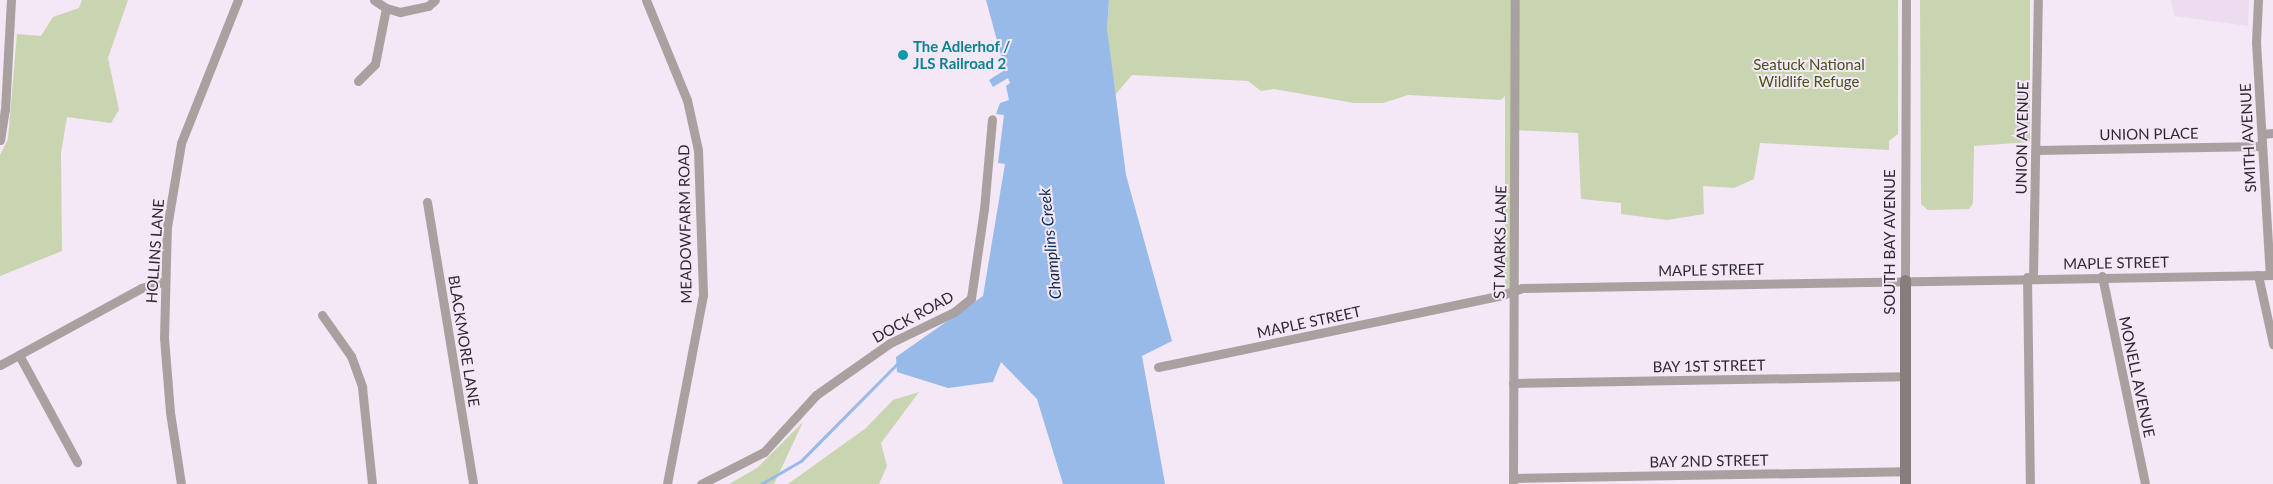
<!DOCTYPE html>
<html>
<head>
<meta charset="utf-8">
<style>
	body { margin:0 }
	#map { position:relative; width:2273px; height:484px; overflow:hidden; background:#f4e7f6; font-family:Lato,sans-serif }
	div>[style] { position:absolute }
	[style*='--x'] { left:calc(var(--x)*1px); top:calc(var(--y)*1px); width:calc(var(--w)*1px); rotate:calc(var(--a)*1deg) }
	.built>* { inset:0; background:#eddbf0 }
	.green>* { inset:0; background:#c9d4b1 }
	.water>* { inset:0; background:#97bae8 }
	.stream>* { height:2.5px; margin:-1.25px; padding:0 1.25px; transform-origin:1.25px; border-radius:1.25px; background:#97bae8 }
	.street>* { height:9px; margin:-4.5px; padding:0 4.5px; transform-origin:4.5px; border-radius:4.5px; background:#a9a0a0 }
	.secondary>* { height:11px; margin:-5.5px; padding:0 5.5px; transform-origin:5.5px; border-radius:5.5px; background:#897c7c }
	.dots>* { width:14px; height:14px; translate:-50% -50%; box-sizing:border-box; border:2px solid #f4e7f6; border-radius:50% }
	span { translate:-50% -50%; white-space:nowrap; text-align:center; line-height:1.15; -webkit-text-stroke:4px #f4e7f6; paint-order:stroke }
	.culture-label { font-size:15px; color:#0d838f; font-weight:700 }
	.left { translate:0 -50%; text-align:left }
	.park-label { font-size:15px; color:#465418 }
	.street-label { font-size:15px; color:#2e292f }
	.water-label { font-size:16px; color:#082c55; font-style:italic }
</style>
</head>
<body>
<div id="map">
	<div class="built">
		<i style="clip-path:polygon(2171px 0,2249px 0,2248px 26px,2174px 16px)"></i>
	</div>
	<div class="green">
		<i style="clip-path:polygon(82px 0,128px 0,108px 58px,119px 110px,111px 123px,67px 117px,61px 153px,62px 251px,0 276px,0 155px,8px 139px,17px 34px,41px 36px,53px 17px,79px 8px)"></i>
		<i style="clip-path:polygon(1109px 0,1898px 0,1898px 134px,1889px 141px,1889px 150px,1760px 143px,1754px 179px,1734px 188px,1703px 186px,1704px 214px,1667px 220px,1621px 214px,1621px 203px,1581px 199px,1578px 133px,1516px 130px,1514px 287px,1505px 294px,1505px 96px,1501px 100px,1408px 95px,1383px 103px,1354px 103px,1274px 89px,1261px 91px,1248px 81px,1132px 75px,1115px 95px,1107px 28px)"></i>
		<i style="clip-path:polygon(1920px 0,2030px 0,2030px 142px,1974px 146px,1973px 203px,1969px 209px,1928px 210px,1921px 204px)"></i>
		<i style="clip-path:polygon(919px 392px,881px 443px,887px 466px,879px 484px,788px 484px,866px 428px,893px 400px)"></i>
		<i style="clip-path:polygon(803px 422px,774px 484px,729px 484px,757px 468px)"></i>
	</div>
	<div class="water">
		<i style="clip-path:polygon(986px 0,1109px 0,1107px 28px,1126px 175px,1172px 341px,1142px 356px,1165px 484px,1063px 484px,1037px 399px,1001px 362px,993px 382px,948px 388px,897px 372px,896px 357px,983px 296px,1005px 164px,998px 163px,1004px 115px,996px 114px,1000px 103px,1009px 100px,1006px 86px,1010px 83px,1008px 78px,993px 87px,989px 80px,1005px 70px)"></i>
	</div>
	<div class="stream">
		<i style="--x:761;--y:484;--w:46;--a:-29.9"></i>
		<i style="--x:801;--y:461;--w:139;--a:-45.3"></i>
	</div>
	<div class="street">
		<i style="--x:374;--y:0;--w:14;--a:34"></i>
		<i style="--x:386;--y:8;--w:15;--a:16"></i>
		<i style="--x:400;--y:12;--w:29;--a:-12"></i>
		<i style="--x:428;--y:6;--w:9;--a:-41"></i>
		<i style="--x:646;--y:0;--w:108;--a:67.7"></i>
		<i style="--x:687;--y:100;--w:51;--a:77.6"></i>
		<i style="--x:698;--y:150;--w:145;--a:88"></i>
		<i style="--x:703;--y:295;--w:192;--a:100.8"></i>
		<i style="--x:2258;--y:0;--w:42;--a:92.7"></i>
		<i style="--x:2256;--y:42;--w:233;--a:86.6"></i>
		<i style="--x:358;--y:81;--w:24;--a:-45"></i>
		<i style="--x:375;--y:64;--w:57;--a:-78.9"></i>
		<i style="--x:2262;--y:134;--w:11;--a:-5"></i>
		<i style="--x:0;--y:140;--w:30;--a:-81"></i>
		<i style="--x:5;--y:110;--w:110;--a:-86.9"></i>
		<i style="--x:2036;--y:150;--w:226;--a:-1"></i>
		<i style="--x:427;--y:202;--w:286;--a:80.7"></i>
		<i style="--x:2258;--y:275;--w:71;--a:77.7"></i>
		<i style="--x:2102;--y:276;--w:212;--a:78.3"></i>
		<i style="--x:2027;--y:277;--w:207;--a:89.2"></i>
		<i style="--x:2033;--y:277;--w:277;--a:-89"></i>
		<i style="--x:1905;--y:280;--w:280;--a:-89.8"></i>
		<i style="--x:322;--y:315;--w:50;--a:54.7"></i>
		<i style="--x:351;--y:356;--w:33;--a:70"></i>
		<i style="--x:362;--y:387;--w:98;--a:84.1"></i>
		<i style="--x:19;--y:355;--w:122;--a:61.5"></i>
		<i style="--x:0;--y:365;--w:161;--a:-28.6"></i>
		<i style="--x:141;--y:288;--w:25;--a:-16"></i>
		<i style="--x:1158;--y:367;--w:351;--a:-11.8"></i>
		<i style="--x:1502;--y:295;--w:21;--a:-19"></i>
		<i style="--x:1522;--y:288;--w:751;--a:-0.99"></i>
		<i style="--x:1513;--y:383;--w:392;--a:-1"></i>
		<i style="--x:1513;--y:478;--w:392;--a:-1"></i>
		<i style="--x:181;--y:484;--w:73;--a:-98.7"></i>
		<i style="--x:170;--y:412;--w:74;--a:-94.6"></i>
		<i style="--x:164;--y:338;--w:111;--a:-88.5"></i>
		<i style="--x:167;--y:227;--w:85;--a:-80.5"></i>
		<i style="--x:181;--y:143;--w:154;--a:-68.3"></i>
		<i style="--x:701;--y:484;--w:71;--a:-26.9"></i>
		<i style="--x:764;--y:452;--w:77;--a:-47.6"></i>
		<i style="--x:816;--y:395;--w:90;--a:-35.1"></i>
		<i style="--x:890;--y:343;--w:71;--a:-25.8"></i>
		<i style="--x:954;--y:312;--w:22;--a:-39"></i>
		<i style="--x:971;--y:298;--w:90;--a:-81.7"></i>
		<i style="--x:984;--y:209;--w:90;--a:-84.9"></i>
		<i style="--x:1513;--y:484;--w:484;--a:-89.8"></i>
	</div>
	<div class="secondary">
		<i style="--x:1905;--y:484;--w:204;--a:-90"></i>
	</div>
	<div class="dots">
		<i style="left:903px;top:55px;background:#0f9aa8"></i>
	</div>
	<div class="culture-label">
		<span class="left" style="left:913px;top:55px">The Adlerhof /<br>JLS Railroad 2</span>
	</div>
	<div class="park-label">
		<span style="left:1809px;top:73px">Seatuck National<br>Wildlife Refuge</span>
	</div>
	<div class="street-label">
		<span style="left:2149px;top:134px;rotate:-1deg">UNION PLACE</span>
		<span style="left:2022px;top:138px;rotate:-89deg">UNION AVENUE</span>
		<span style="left:2248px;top:138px;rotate:-93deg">SMITH AVENUE</span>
		<span style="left:685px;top:224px;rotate:-91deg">MEADOWFARM ROAD</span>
		<span style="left:1500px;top:242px;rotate:-89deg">ST MARKS LANE</span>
		<span style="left:1890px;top:242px;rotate:-90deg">SOUTH BAY AVENUE</span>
		<span style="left:155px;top:251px;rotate:-86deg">HOLLINS LANE</span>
		<span style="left:2116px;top:263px;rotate:-1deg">MAPLE STREET</span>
		<span style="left:1711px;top:270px;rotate:-1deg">MAPLE STREET</span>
		<span style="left:913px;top:317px;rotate:-29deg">DOCK ROAD</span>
		<span style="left:1309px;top:322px;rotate:-12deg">MAPLE STREET</span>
		<span style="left:464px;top:341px;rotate:81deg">BLACKMORE LANE</span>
		<span style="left:1709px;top:366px;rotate:-1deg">BAY 1ST STREET</span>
		<span style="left:2137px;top:377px;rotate:78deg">MONELL AVENUE</span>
		<span style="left:1709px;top:461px;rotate:-1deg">BAY 2ND STREET</span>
	</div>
	<div class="water-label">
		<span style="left:1050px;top:244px;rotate:-96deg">Champlins Creek</span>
	</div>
</div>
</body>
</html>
